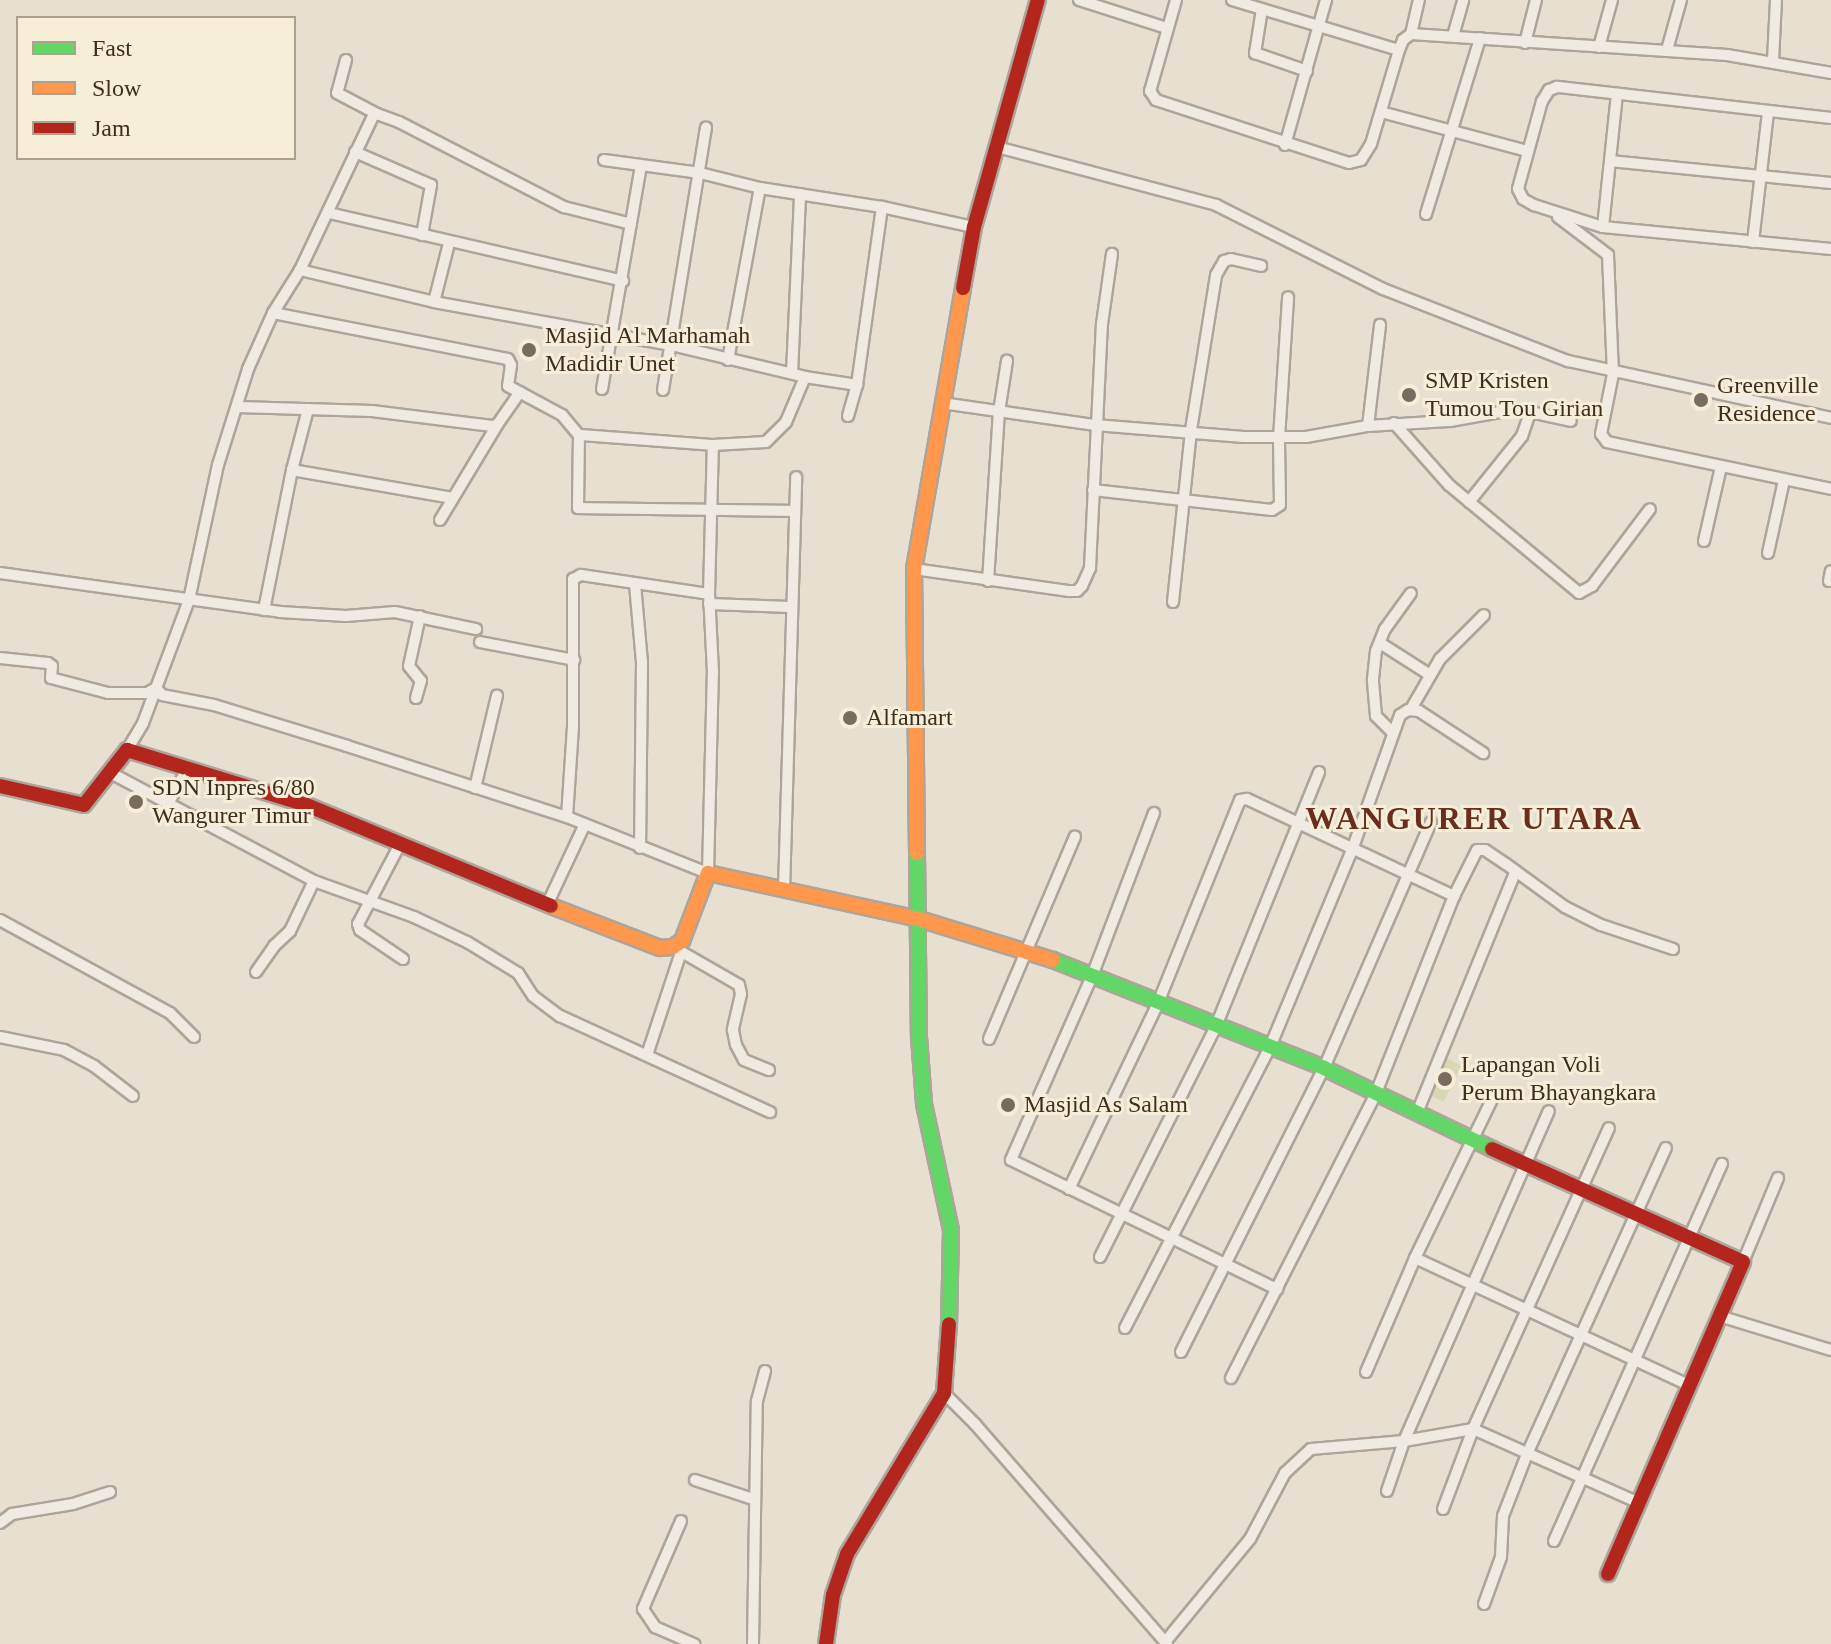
<!DOCTYPE html>
<html>
<head>
<meta charset="utf-8">
<style>
	body { margin:0 }
	#map { position:relative; width:1831px; height:1644px; overflow:hidden; background:#e7e0d1; font-family:"Times New Roman",serif }
	div>[style] { position:absolute }
	[style*='--x'] { left:calc(var(--x)*1px); top:calc(var(--y)*1px); width:calc(var(--w)*1px); rotate:calc(var(--a)*1deg) }
	.green>* { inset:0; background:#d6d7b3; transform-origin:0 0 }
	.roads { filter:drop-shadow(2px 0 #ada599) drop-shadow(-2px 0 #ada599) drop-shadow(0 2px #ada599) drop-shadow(0 -2px #ada599) }
	.street>* { height:10px; margin:-5px; padding:0 5px; transform-origin:5px; border-radius:5px; background:#efebe3 }
	.fast>* { height:14px; margin:-7px; padding:0 7px; transform-origin:7px; border-radius:7px; background:#63d668 }
	.slow>* { height:14px; margin:-7px; padding:0 7px; transform-origin:7px; border-radius:7px; background:#ff974d }
	.jam>* { height:14px; margin:-7px; padding:0 7px; transform-origin:7px; border-radius:7px; background:#b3261e }
	.dots>* { width:22px; height:22px; translate:-50% -50%; box-sizing:border-box; border:4px solid #f7eed8; border-radius:50% }
	span { translate:-50% -50%; white-space:nowrap; text-align:center; line-height:1.15; -webkit-text-stroke:6px #f7eed8; paint-order:stroke }
	.poi-label { font-size:24px; color:#3d2e20 }
	.left { translate:0 -50%; text-align:left }
	.district-label { font-size:32px; color:#6b2e1e; font-weight:700; letter-spacing:2px }
	.legend { position:absolute; left:16px; top:16px; width:280px; height:144px; box-sizing:border-box; background:#f7eed8; border:2px solid #ada18e; margin:0; padding:10px 14px; list-style:none; font-size:24px; color:#3d2e20 }
	.legend li { display:flex; align-items:center; gap:16px; height:40px }
	.legend b { width:40px; border:2px solid #ada18e }
</style>
</head>
<body>
<div id="map">
	<div class="green">
		<i style="left:1442px;top:1056px;width:22px;height:40px;rotate:27deg"></i>
	</div>
	<div class="roads">
		<div class="street">
			<i style="--x:1079;--y:0;--w:92;--a:17.7"></i>
			<i style="--x:1176;--y:0;--w:95;--a:105.9"></i>
			<i style="--x:1150;--y:91;--w:11;--a:56"></i>
			<i style="--x:1156;--y:100;--w:203;--a:18.1"></i>
			<i style="--x:1349;--y:163;--w:12;--a:-14"></i>
			<i style="--x:1361;--y:160;--w:19;--a:-58"></i>
			<i style="--x:1371;--y:144;--w:98;--a:-73.4"></i>
			<i style="--x:1399;--y:50;--w:11;--a:-68"></i>
			<i style="--x:1403;--y:40;--w:10;--a:-37"></i>
			<i style="--x:1411;--y:34;--w:35;--a:-77"></i>
			<i style="--x:1232;--y:0;--w:174;--a:16.7"></i>
			<i style="--x:1262;--y:9;--w:45;--a:99"></i>
			<i style="--x:1255;--y:53;--w:55;--a:19.1"></i>
			<i style="--x:1411;--y:34;--w:317;--a:3.8"></i>
			<i style="--x:1727;--y:55;--w:106;--a:9.8"></i>
			<i style="--x:1453;--y:36;--w:37;--a:-74"></i>
			<i style="--x:1525;--y:43;--w:44;--a:-75.7"></i>
			<i style="--x:1599;--y:47;--w:49;--a:-74.5"></i>
			<i style="--x:1667;--y:50;--w:52;--a:-74.4"></i>
			<i style="--x:346;--y:60;--w:34;--a:105"></i>
			<i style="--x:337;--y:93;--w:45;--a:27.7"></i>
			<i style="--x:1773;--y:61;--w:61;--a:-87.2"></i>
			<i style="--x:1381;--y:112;--w:152;--a:14.9"></i>
			<i style="--x:1831;--y:118;--w:276;--a:-173.5"></i>
			<i style="--x:1557;--y:87;--w:9;--a:159"></i>
			<i style="--x:1549;--y:90;--w:13;--a:122"></i>
			<i style="--x:1542;--y:101;--w:91;--a:105.3"></i>
			<i style="--x:1518;--y:189;--w:11;--a:63"></i>
			<i style="--x:1523;--y:199;--w:13;--a:29"></i>
			<i style="--x:1534;--y:205;--w:72;--a:17.7"></i>
			<i style="--x:1603;--y:227;--w:229;--a:5.5"></i>
			<i style="--x:1285;--y:145;--w:151;--a:-74.2"></i>
			<i style="--x:997;--y:147;--w:227;--a:14.8"></i>
			<i style="--x:1216;--y:205;--w:187;--a:26.7"></i>
			<i style="--x:1383;--y:289;--w:199;--a:21.3"></i>
			<i style="--x:1568;--y:361;--w:269;--a:12.2"></i>
			<i style="--x:355;--y:152;--w:83;--a:23.5"></i>
			<i style="--x:431;--y:185;--w:51;--a:100.2"></i>
			<i style="--x:604;--y:160;--w:97;--a:7.7"></i>
			<i style="--x:700;--y:173;--w:62;--a:14"></i>
			<i style="--x:760;--y:188;--w:123;--a:8.9"></i>
			<i style="--x:882;--y:207;--w:94;--a:12.3"></i>
			<i style="--x:1610;--y:161;--w:222;--a:5.7"></i>
			<i style="--x:329;--y:213;--w:302;--a:13"></i>
			<i style="--x:1426;--y:214;--w:184;--a:-72.9"></i>
			<i style="--x:1558;--y:217;--w:63;--a:37.2"></i>
			<i style="--x:1608;--y:255;--w:119;--a:87.6"></i>
			<i style="--x:1613;--y:374;--w:61;--a:101.3"></i>
			<i style="--x:1601;--y:434;--w:10;--a:53"></i>
			<i style="--x:1607;--y:442;--w:229;--a:11.8"></i>
			<i style="--x:1603;--y:227;--w:134;--a:-84"></i>
			<i style="--x:1753;--y:242;--w:130;--a:-83.4"></i>
			<i style="--x:300;--y:270;--w:138;--a:13.4"></i>
			<i style="--x:434;--y:302;--w:241;--a:10.3"></i>
			<i style="--x:671;--y:345;--w:138;--a:13.4"></i>
			<i style="--x:805;--y:377;--w:53;--a:8.7"></i>
			<i style="--x:434;--y:302;--w:61;--a:-75.7"></i>
			<i style="--x:273;--y:313;--w:239;--a:11.1"></i>
			<i style="--x:508;--y:359;--w:7;--a:63"></i>
			<i style="--x:511;--y:365;--w:21;--a:98"></i>
			<i style="--x:508;--y:386;--w:61;--a:28.2"></i>
			<i style="--x:562;--y:415;--w:26;--a:50"></i>
			<i style="--x:579;--y:435;--w:73;--a:90.8"></i>
			<i style="--x:578;--y:508;--w:216;--a:0.8"></i>
			<i style="--x:728;--y:360;--w:175;--a:-79.5"></i>
			<i style="--x:792;--y:373;--w:179;--a:-87.4"></i>
			<i style="--x:602;--y:389;--w:227;--a:-80.1"></i>
			<i style="--x:663;--y:390;--w:266;--a:-80.7"></i>
			<i style="--x:942;--y:403;--w:155;--a:8.2"></i>
			<i style="--x:1095;--y:425;--w:149;--a:4.6"></i>
			<i style="--x:1244;--y:437;--w:62;--a:0"></i>
			<i style="--x:1306;--y:437;--w:63;--a:-10.1"></i>
			<i style="--x:1368;--y:426;--w:82;--a:-3.5"></i>
			<i style="--x:1450;--y:421;--w:68;--a:-10.2"></i>
			<i style="--x:1517;--y:409;--w:55;--a:12.5"></i>
			<i style="--x:238;--y:407;--w:134;--a:1.7"></i>
			<i style="--x:372;--y:411;--w:121;--a:7.1"></i>
			<i style="--x:492;--y:426;--w:5;--a:-11"></i>
			<i style="--x:497;--y:425;--w:40;--a:-55.1"></i>
			<i style="--x:308;--y:409;--w:63;--a:104.7"></i>
			<i style="--x:292;--y:470;--w:163;--a:9.9"></i>
			<i style="--x:848;--y:416;--w:32;--a:-74"></i>
			<i style="--x:857;--y:385;--w:180;--a:-82"></i>
			<i style="--x:1394;--y:423;--w:83;--a:48.4"></i>
			<i style="--x:1449;--y:485;--w:169;--a:39.7"></i>
			<i style="--x:1579;--y:593;--w:15;--a:-28"></i>
			<i style="--x:1592;--y:586;--w:96;--a:-53"></i>
			<i style="--x:1368;--y:426;--w:102;--a:-83.2"></i>
			<i style="--x:713;--y:445;--w:53;--a:-3.2"></i>
			<i style="--x:766;--y:442;--w:28;--a:-45"></i>
			<i style="--x:786;--y:422;--w:49;--a:-67.1"></i>
			<i style="--x:1093;--y:490;--w:180;--a:6.4"></i>
			<i style="--x:1272;--y:510;--w:9;--a:-32"></i>
			<i style="--x:1280;--y:505;--w:67;--a:-90.9"></i>
			<i style="--x:1279;--y:438;--w:141;--a:-86.3"></i>
			<i style="--x:1469;--y:502;--w:85;--a:-51.2"></i>
			<i style="--x:1522;--y:436;--w:28;--a:-71"></i>
			<i style="--x:440;--y:520;--w:111;--a:-59"></i>
			<i style="--x:1704;--y:541;--w:76;--a:-77.1"></i>
			<i style="--x:1768;--y:553;--w:75;--a:-77.6"></i>
			<i style="--x:914;--y:569;--w:157;--a:8.1"></i>
			<i style="--x:1069;--y:591;--w:8;--a:0"></i>
			<i style="--x:1077;--y:591;--w:7;--a:-45"></i>
			<i style="--x:1082;--y:586;--w:20;--a:-66"></i>
			<i style="--x:1090;--y:568;--w:244;--a:-87.2"></i>
			<i style="--x:1102;--y:324;--w:71;--a:-81.9"></i>
			<i style="--x:0;--y:573;--w:283;--a:7.9"></i>
			<i style="--x:280;--y:612;--w:66;--a:3.5"></i>
			<i style="--x:346;--y:616;--w:49;--a:-4.7"></i>
			<i style="--x:395;--y:612;--w:83;--a:11.9"></i>
			<i style="--x:988;--y:581;--w:169;--a:-86.3"></i>
			<i style="--x:999;--y:412;--w:52;--a:-81.1"></i>
			<i style="--x:1829;--y:581;--w:10;--a:-79"></i>
			<i style="--x:635;--y:584;--w:78;--a:84.9"></i>
			<i style="--x:642;--y:662;--w:186;--a:90.6"></i>
			<i style="--x:1173;--y:602;--w:173;--a:-84"></i>
			<i style="--x:1191;--y:430;--w:157;--a:-80.8"></i>
			<i style="--x:1216;--y:275;--w:16;--a:-60"></i>
			<i style="--x:1224;--y:261;--w:7;--a:-16"></i>
			<i style="--x:1231;--y:259;--w:31;--a:13"></i>
			<i style="--x:709;--y:604;--w:82;--a:2.1"></i>
			<i style="--x:264;--y:610;--w:143;--a:-78.7"></i>
			<i style="--x:480;--y:642;--w:96;--a:10.8"></i>
			<i style="--x:1380;--y:643;--w:59;--a:32.6"></i>
			<i style="--x:0;--y:658;--w:48;--a:5.9"></i>
			<i style="--x:48;--y:663;--w:5;--a:37"></i>
			<i style="--x:52;--y:666;--w:12;--a:95"></i>
			<i style="--x:51;--y:678;--w:59;--a:14.7"></i>
			<i style="--x:108;--y:693;--w:39;--a:0"></i>
			<i style="--x:147;--y:693;--w:10;--a:-29"></i>
			<i style="--x:156;--y:688;--w:9;--a:49"></i>
			<i style="--x:162;--y:695;--w:53;--a:10.9"></i>
			<i style="--x:214;--y:705;--w:139;--a:17.1"></i>
			<i style="--x:347;--y:746;--w:231;--a:17.9"></i>
			<i style="--x:567;--y:817;--w:152;--a:21.7"></i>
			<i style="--x:708;--y:873;--w:201;--a:-88.6"></i>
			<i style="--x:713;--y:672;--w:78;--a:-92.9"></i>
			<i style="--x:709;--y:594;--w:149;--a:-88.5"></i>
			<i style="--x:713;--y:445;--w:134;--a:-175.7"></i>
			<i style="--x:416;--y:698;--w:18;--a:-74"></i>
			<i style="--x:421;--y:681;--w:19;--a:-129"></i>
			<i style="--x:409;--y:666;--w:51;--a:-77.6"></i>
			<i style="--x:1411;--y:709;--w:58;--a:-59.9"></i>
			<i style="--x:1440;--y:659;--w:62;--a:-45"></i>
			<i style="--x:1393;--y:733;--w:24;--a:-135"></i>
			<i style="--x:1376;--y:716;--w:37;--a:-95"></i>
			<i style="--x:1373;--y:679;--w:28;--a:-84"></i>
			<i style="--x:1376;--y:651;--w:24;--a:-68"></i>
			<i style="--x:1385;--y:629;--w:44;--a:-54.2"></i>
			<i style="--x:127;--y:750;--w:31;--a:-59"></i>
			<i style="--x:143;--y:723;--w:131;--a:-69.5"></i>
			<i style="--x:189;--y:600;--w:138;--a:-77.9"></i>
			<i style="--x:218;--y:465;--w:101;--a:-72.6"></i>
			<i style="--x:248;--y:369;--w:61;--a:-65.9"></i>
			<i style="--x:273;--y:313;--w:51;--a:-57.9"></i>
			<i style="--x:300;--y:270;--w:170;--a:-64.6"></i>
			<i style="--x:373;--y:116;--w:4;--a:-27"></i>
			<i style="--x:377;--y:114;--w:23;--a:20"></i>
			<i style="--x:399;--y:122;--w:186;--a:27.3"></i>
			<i style="--x:564;--y:207;--w:69;--a:14.2"></i>
			<i style="--x:109;--y:772;--w:232;--a:28"></i>
			<i style="--x:314;--y:881;--w:106;--a:19.8"></i>
			<i style="--x:414;--y:917;--w:59;--a:25.3"></i>
			<i style="--x:467;--y:942;--w:60;--a:31.3"></i>
			<i style="--x:518;--y:973;--w:27;--a:57"></i>
			<i style="--x:533;--y:996;--w:34;--a:37"></i>
			<i style="--x:560;--y:1016;--w:231;--a:24.6"></i>
			<i style="--x:475;--y:788;--w:95;--a:-76.6"></i>
			<i style="--x:169;--y:802;--w:39;--a:-61"></i>
			<i style="--x:1154;--y:813;--w:174;--a:110.8"></i>
			<i style="--x:1092;--y:976;--w:201;--a:113.8"></i>
			<i style="--x:1011;--y:1160;--w:296;--a:25.9"></i>
			<i style="--x:567;--y:817;--w:90;--a:-86.2"></i>
			<i style="--x:573;--y:727;--w:148;--a:-90"></i>
			<i style="--x:573;--y:579;--w:9;--a:-27"></i>
			<i style="--x:581;--y:575;--w:129;--a:8.4"></i>
			<i style="--x:399;--y:846;--w:88;--a:117.7"></i>
			<i style="--x:358;--y:924;--w:6;--a:72"></i>
			<i style="--x:360;--y:930;--w:52;--a:34"></i>
			<i style="--x:784;--y:890;--w:413;--a:-88.3"></i>
			<i style="--x:547;--y:905;--w:89;--a:-64.9"></i>
			<i style="--x:0;--y:920;--w:194;--a:28.7"></i>
			<i style="--x:170;--y:1013;--w:34;--a:45"></i>
			<i style="--x:673;--y:947;--w:76;--a:29.9"></i>
			<i style="--x:739;--y:985;--w:9;--a:77"></i>
			<i style="--x:741;--y:994;--w:37;--a:103"></i>
			<i style="--x:733;--y:1030;--w:15;--a:79"></i>
			<i style="--x:736;--y:1045;--w:17;--a:62"></i>
			<i style="--x:744;--y:1060;--w:27;--a:22"></i>
			<i style="--x:256;--y:972;--w:32;--a:-55"></i>
			<i style="--x:274;--y:946;--w:22;--a:-43"></i>
			<i style="--x:290;--y:931;--w:55;--a:-64.4"></i>
			<i style="--x:0;--y:1037;--w:65;--a:11.5"></i>
			<i style="--x:64;--y:1050;--w:34;--a:28"></i>
			<i style="--x:94;--y:1066;--w:49;--a:37.6"></i>
			<i style="--x:989;--y:1039;--w:220;--a:-67"></i>
			<i style="--x:647;--y:1055;--w:108;--a:-71.7"></i>
			<i style="--x:1417;--y:1113;--w:261;--a:-67.8"></i>
			<i style="--x:1069;--y:1189;--w:206;--a:-64.4"></i>
			<i style="--x:1158;--y:1003;--w:219;--a:-68"></i>
			<i style="--x:1240;--y:800;--w:7;--a:-8"></i>
			<i style="--x:1247;--y:799;--w:229;--a:25.1"></i>
			<i style="--x:1100;--y:1257;--w:258;--a:-63.3"></i>
			<i style="--x:1216;--y:1026;--w:274;--a:-67.9"></i>
			<i style="--x:1415;--y:1258;--w:301;--a:24.9"></i>
			<i style="--x:1743;--y:1262;--w:91;--a:-67.4"></i>
			<i style="--x:1719;--y:1316;--w:117;--a:16.9"></i>
			<i style="--x:1125;--y:1328;--w:316;--a:-62.7"></i>
			<i style="--x:1270;--y:1047;--w:213;--a:-67.4"></i>
			<i style="--x:1352;--y:850;--w:143;--a:-70.4"></i>
			<i style="--x:1400;--y:715;--w:9;--a:-32"></i>
			<i style="--x:1408;--y:710;--w:11;--a:5"></i>
			<i style="--x:1419;--y:711;--w:77;--a:33.3"></i>
			<i style="--x:1181;--y:1352;--w:318;--a:-63.3"></i>
			<i style="--x:1324;--y:1068;--w:268;--a:-66.5"></i>
			<i style="--x:1366;--y:1372;--w:124;--a:-66.7"></i>
			<i style="--x:1415;--y:1258;--w:181;--a:-64.1"></i>
			<i style="--x:1231;--y:1378;--w:320;--a:-63"></i>
			<i style="--x:1376;--y:1093;--w:212;--a:-68.4"></i>
			<i style="--x:1454;--y:896;--w:51;--a:-63.4"></i>
			<i style="--x:1477;--y:850;--w:8;--a:0"></i>
			<i style="--x:1485;--y:850;--w:25;--a:34"></i>
			<i style="--x:1506;--y:864;--w:73;--a:36.1"></i>
			<i style="--x:1565;--y:907;--w:40;--a:26.6"></i>
			<i style="--x:1601;--y:925;--w:76;--a:18.4"></i>
			<i style="--x:944;--y:1393;--w:44;--a:45"></i>
			<i style="--x:975;--y:1424;--w:292;--a:48.9"></i>
			<i style="--x:695;--y:1480;--w:61;--a:18.1"></i>
			<i style="--x:1387;--y:1491;--w:53;--a:-71.2"></i>
			<i style="--x:1404;--y:1441;--w:360;--a:-66.3"></i>
			<i style="--x:1443;--y:1509;--w:85;--a:-69.4"></i>
			<i style="--x:1473;--y:1429;--w:330;--a:-65.7"></i>
			<i style="--x:681;--y:1521;--w:96;--a:113.4"></i>
			<i style="--x:643;--y:1609;--w:22;--a:56"></i>
			<i style="--x:655;--y:1627;--w:43;--a:23.6"></i>
			<i style="--x:0;--y:1523;--w:15;--a:-37"></i>
			<i style="--x:12;--y:1514;--w:62;--a:-9.3"></i>
			<i style="--x:73;--y:1504;--w:39;--a:-18"></i>
			<i style="--x:1554;--y:1541;--w:413;--a:-66"></i>
			<i style="--x:1484;--y:1604;--w:50;--a:-70.1"></i>
			<i style="--x:1501;--y:1557;--w:41;--a:-87.2"></i>
			<i style="--x:1503;--y:1516;--w:66;--a:-68.8"></i>
			<i style="--x:1527;--y:1454;--w:336;--a:-65.6"></i>
			<i style="--x:1165;--y:1642;--w:134;--a:-50.5"></i>
			<i style="--x:1250;--y:1539;--w:75;--a:-62.1"></i>
			<i style="--x:1285;--y:1473;--w:35;--a:-43"></i>
			<i style="--x:1311;--y:1449;--w:93;--a:-4.9"></i>
			<i style="--x:1404;--y:1441;--w:70;--a:-9.9"></i>
			<i style="--x:1473;--y:1429;--w:182;--a:24"></i>
			<i style="--x:753;--y:1644;--w:243;--a:-89.1"></i>
			<i style="--x:757;--y:1401;--w:31;--a:-75"></i>
		</div>
		<div class="fast">
			<i style="--x:917;--y:853;--w:184;--a:89.4"></i>
			<i style="--x:919;--y:1037;--w:67;--a:85.7"></i>
			<i style="--x:924;--y:1104;--w:129;--a:77.9"></i>
			<i style="--x:951;--y:1230;--w:94;--a:91.2"></i>
			<i style="--x:1053;--y:960;--w:292;--a:21.7"></i>
			<i style="--x:1324;--y:1068;--w:187;--a:25.7"></i>
		</div>
		<div class="slow">
			<i style="--x:917;--y:853;--w:284;--a:-90.6"></i>
			<i style="--x:914;--y:569;--w:285;--a:-80.1"></i>
			<i style="--x:551;--y:906;--w:117;--a:21.1"></i>
			<i style="--x:660;--y:948;--w:13;--a:-4"></i>
			<i style="--x:673;--y:947;--w:11;--a:-34"></i>
			<i style="--x:682;--y:941;--w:73;--a:-69.1"></i>
			<i style="--x:708;--y:873;--w:216;--a:12.3"></i>
			<i style="--x:919;--y:919;--w:140;--a:17"></i>
		</div>
		<div class="jam">
			<i style="--x:963;--y:288;--w:62;--a:-79.8"></i>
			<i style="--x:974;--y:227;--w:236;--a:-74.3"></i>
			<i style="--x:0;--y:786;--w:86;--a:12.7"></i>
			<i style="--x:84;--y:805;--w:70;--a:-52"></i>
			<i style="--x:127;--y:750;--w:185;--a:17"></i>
			<i style="--x:304;--y:804;--w:267;--a:22.4"></i>
			<i style="--x:1492;--y:1149;--w:275;--a:24.2"></i>
			<i style="--x:1743;--y:1262;--w:340;--a:113.4"></i>
			<i style="--x:826;--y:1644;--w:49;--a:-81.9"></i>
			<i style="--x:833;--y:1595;--w:43;--a:-71.1"></i>
			<i style="--x:847;--y:1554;--w:188;--a:-58.9"></i>
			<i style="--x:944;--y:1393;--w:69;--a:-85.9"></i>
		</div>
	</div>
	<div class="dots">
		<i style="left:529px;top:350px;background:#786c5e"></i>
		<i style="left:1409px;top:395px;background:#786c5e"></i>
		<i style="left:1701px;top:400px;background:#786c5e"></i>
		<i style="left:850px;top:718px;background:#786c5e"></i>
		<i style="left:136px;top:802px;background:#786c5e"></i>
		<i style="left:1445px;top:1079px;background:#786c5e"></i>
		<i style="left:1008px;top:1105px;background:#786c5e"></i>
	</div>
	<div class="poi-label">
		<span class="left" style="left:545px;top:350px">Masjid Al Marhamah<br>Madidir Unet</span>
		<span class="left" style="left:1425px;top:395px">SMP Kristen<br>Tumou Tou Girian</span>
		<span class="left" style="left:1717px;top:400px">Greenville<br>Residence</span>
		<span class="left" style="left:866px;top:718px">Alfamart</span>
		<span class="left" style="left:152px;top:802px">SDN Inpres 6/80<br>Wangurer Timur</span>
		<span class="left" style="left:1461px;top:1079px">Lapangan Voli<br>Perum Bhayangkara</span>
		<span class="left" style="left:1024px;top:1105px">Masjid As Salam</span>
	</div>
	<div class="district-label">
		<span style="left:1474px;top:818px">WANGURER UTARA</span>
	</div>
	<ul class="legend">
	<li><b style="height:10px;background:#63d668"></b>Fast</li>
	<li><b style="height:10px;background:#ff974d"></b>Slow</li>
	<li><b style="height:10px;background:#b3261e"></b>Jam</li>
	</ul>
</div>
</body>
</html>
